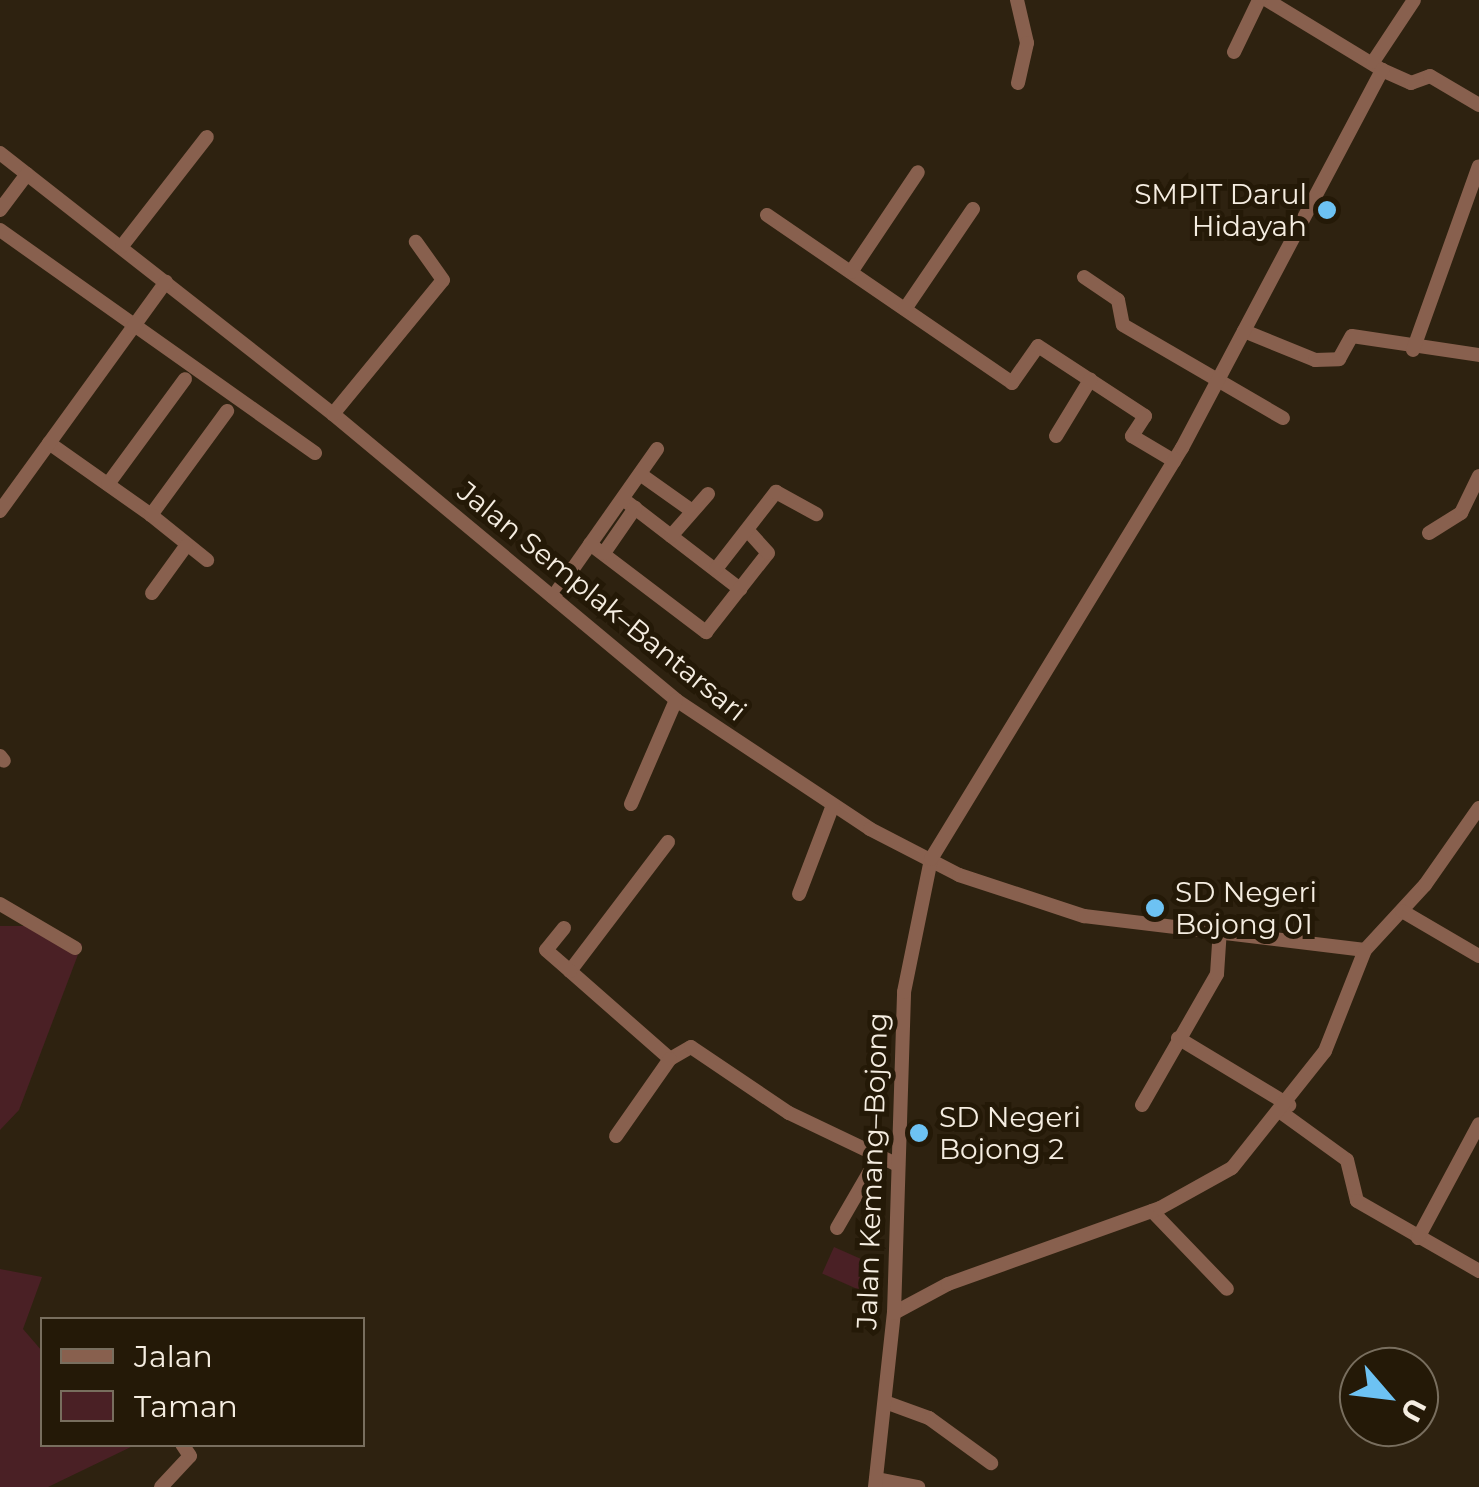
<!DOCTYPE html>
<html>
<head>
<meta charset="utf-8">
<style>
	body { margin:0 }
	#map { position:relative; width:1479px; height:1487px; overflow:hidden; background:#2e2210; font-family:Montserrat,sans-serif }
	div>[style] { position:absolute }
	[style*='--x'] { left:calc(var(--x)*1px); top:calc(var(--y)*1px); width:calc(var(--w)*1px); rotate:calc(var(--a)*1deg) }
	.green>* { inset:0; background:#4a2025; transform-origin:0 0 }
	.minor>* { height:14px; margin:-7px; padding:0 7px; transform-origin:7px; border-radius:7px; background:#88604e }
	.dots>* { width:28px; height:28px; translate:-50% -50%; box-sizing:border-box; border:5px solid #241907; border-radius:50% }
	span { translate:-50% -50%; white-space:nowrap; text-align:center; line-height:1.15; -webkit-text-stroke:10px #241907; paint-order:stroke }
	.poi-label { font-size:28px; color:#f5ede1 }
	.right { translate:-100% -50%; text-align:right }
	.left { translate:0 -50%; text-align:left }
	.street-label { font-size:28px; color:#f5ede1 }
	.legend { position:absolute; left:40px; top:1317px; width:325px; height:130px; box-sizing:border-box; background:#241907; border:2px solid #786e5e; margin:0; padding:12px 18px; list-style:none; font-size:30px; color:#f5ede1 }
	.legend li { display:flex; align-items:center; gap:20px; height:50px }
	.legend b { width:50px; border:2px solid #786e5e }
	.north { position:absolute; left:1339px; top:1347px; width:100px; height:100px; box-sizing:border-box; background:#241907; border:2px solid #786e5e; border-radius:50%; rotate:118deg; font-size:28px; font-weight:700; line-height:40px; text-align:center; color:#f5ede1 }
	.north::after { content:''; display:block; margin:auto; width:35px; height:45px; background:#6dc2f3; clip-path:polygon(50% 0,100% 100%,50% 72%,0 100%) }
</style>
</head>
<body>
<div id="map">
	<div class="green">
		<i style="clip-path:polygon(0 926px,43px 926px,82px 944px,19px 1110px,0 1130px)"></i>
		<i style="left:834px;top:1247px;width:47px;height:29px;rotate:24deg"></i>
		<i style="clip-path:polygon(0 1269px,42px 1277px,23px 1329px,42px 1351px,42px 1444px,135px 1445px,48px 1487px,0 1487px)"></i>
	</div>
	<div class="minor">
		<i style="--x:1017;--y:0;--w:44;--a:76.9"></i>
		<i style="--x:1027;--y:43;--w:41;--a:102.7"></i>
		<i style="--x:1267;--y:0;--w:135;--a:31.3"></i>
		<i style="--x:1382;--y:70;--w:32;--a:24"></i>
		<i style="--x:1411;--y:83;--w:20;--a:-20"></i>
		<i style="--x:1430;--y:76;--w:57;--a:30.6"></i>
		<i style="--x:1234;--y:52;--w:58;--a:-64.3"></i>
		<i style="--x:1373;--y:62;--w:74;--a:-56.5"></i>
		<i style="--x:0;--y:153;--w:423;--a:38.1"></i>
		<i style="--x:333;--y:414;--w:447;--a:39.8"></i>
		<i style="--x:676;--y:700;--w:233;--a:33.6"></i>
		<i style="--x:870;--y:829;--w:100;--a:27.3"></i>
		<i style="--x:959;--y:875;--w:132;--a:18.2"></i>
		<i style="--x:1084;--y:916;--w:283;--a:6.9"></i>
		<i style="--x:1365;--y:950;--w:88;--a:-47.3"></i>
		<i style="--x:1425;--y:885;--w:94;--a:-55"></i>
		<i style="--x:0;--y:210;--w:45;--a:-53.1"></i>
		<i style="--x:767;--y:215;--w:297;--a:34.4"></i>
		<i style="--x:1012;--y:383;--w:45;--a:-54.9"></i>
		<i style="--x:1038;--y:346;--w:128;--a:33.2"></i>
		<i style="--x:1145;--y:416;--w:24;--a:123"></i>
		<i style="--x:1132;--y:436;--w:49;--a:30.8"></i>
		<i style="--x:0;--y:230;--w:386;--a:35.3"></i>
		<i style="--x:122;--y:246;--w:138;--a:-52.1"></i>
		<i style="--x:851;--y:272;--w:120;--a:-56.2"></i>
		<i style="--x:1084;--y:277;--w:41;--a:34.1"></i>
		<i style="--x:1118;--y:300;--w:25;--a:79"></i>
		<i style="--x:1123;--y:325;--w:185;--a:30.2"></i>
		<i style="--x:905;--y:309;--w:121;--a:-55.8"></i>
		<i style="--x:1244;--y:331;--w:77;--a:22.2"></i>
		<i style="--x:1315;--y:360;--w:24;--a:-2"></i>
		<i style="--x:1339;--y:359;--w:26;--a:-61"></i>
		<i style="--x:1352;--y:336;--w:128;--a:8.5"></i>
		<i style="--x:1413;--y:350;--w:195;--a:-70.3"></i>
		<i style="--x:333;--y:414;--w:173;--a:-50.6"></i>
		<i style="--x:443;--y:280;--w:47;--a:-125.4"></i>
		<i style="--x:1056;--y:436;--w:66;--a:-58.7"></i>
		<i style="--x:49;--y:443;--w:125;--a:35.2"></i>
		<i style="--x:151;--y:515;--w:129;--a:-53.8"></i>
		<i style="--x:640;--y:474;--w:64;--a:35.4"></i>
		<i style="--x:108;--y:484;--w:130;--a:-53.7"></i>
		<i style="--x:623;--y:499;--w:148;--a:37.6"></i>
		<i style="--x:0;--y:511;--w:283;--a:-54.1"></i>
		<i style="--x:151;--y:515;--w:72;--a:38.8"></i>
		<i style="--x:1429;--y:533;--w:38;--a:-32"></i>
		<i style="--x:1461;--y:513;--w:41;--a:-64.1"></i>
		<i style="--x:671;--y:536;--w:56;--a:-48.6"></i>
		<i style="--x:590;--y:544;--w:146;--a:37.2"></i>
		<i style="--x:706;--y:632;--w:100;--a:-51.9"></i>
		<i style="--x:768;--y:553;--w:30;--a:-132"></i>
		<i style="--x:604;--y:553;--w:55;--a:-55.4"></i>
		<i style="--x:716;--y:569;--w:98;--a:-52.1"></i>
		<i style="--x:776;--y:492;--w:46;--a:28.8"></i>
		<i style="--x:152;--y:593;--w:58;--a:-54.1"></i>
		<i style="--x:553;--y:597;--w:181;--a:-54.9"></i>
		<i style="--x:0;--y:756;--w:6;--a:51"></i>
		<i style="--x:631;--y:804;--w:113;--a:-66.6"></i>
		<i style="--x:668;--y:842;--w:162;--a:127.2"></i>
		<i style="--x:570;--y:971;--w:133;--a:41.3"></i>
		<i style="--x:670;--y:1059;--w:24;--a:-30"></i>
		<i style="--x:691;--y:1047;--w:118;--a:34"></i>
		<i style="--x:789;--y:1113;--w:121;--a:25.5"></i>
		<i style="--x:799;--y:894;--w:95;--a:-69.1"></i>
		<i style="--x:0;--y:904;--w:87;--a:30.4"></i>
		<i style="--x:1402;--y:911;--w:89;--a:30.3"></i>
		<i style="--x:564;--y:928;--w:28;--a:129"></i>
		<i style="--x:546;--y:950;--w:32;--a:41"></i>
		<i style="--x:1178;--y:1038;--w:130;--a:31.1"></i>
		<i style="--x:1142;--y:1105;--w:151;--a:-60.2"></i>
		<i style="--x:1217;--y:974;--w:45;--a:-86.2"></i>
		<i style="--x:1282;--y:1113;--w:80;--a:35.9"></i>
		<i style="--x:1347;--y:1160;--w:42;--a:76.3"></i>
		<i style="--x:1357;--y:1201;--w:141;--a:29.8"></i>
		<i style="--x:616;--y:1136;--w:94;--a:-55"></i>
		<i style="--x:1152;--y:1211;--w:108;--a:46.1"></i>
		<i style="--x:837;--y:1228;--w:80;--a:-59.9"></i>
		<i style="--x:1418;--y:1238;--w:129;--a:-61.8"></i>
		<i style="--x:894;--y:1313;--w:61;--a:-28.2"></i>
		<i style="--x:948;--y:1284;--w:225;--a:-19.7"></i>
		<i style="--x:1160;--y:1208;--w:82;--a:-29.1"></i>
		<i style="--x:1232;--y:1168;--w:149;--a:-51.5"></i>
		<i style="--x:1325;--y:1051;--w:109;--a:-68.4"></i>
		<i style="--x:885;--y:1402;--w:47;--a:20"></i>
		<i style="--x:929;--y:1418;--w:77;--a:36"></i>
		<i style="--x:876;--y:1479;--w:43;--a:10.8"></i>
		<i style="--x:161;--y:1487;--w:42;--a:-46.9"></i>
		<i style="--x:190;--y:1456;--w:14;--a:-124"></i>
		<i style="--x:875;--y:1487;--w:175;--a:-83.8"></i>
		<i style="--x:894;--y:1313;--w:321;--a:-88.2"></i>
		<i style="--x:904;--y:992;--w:136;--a:-78.5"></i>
		<i style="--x:931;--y:859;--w:482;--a:-58.6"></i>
		<i style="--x:1182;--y:448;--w:428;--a:-62.1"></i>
	</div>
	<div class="dots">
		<i style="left:1327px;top:210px;background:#6dc2f3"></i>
		<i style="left:1155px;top:908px;background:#6dc2f3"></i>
		<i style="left:919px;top:1133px;background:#6dc2f3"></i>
	</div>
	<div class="poi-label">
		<span class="right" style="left:1307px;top:210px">SMPIT Darul<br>Hidayah</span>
		<span class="left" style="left:1175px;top:908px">SD Negeri<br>Bojong 01</span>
		<span class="left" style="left:939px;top:1133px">SD Negeri<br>Bojong 2</span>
	</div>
	<div class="street-label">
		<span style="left:602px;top:601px;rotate:39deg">Jalan Semplak–Bantarsari</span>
		<span style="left:872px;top:1171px;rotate:-88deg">Jalan Kemang–Bojong</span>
	</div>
	<ul class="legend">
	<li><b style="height:12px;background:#88604e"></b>Jalan</li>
	<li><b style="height:28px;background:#4a2025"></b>Taman</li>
	</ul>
	<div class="north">U</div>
</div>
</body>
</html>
